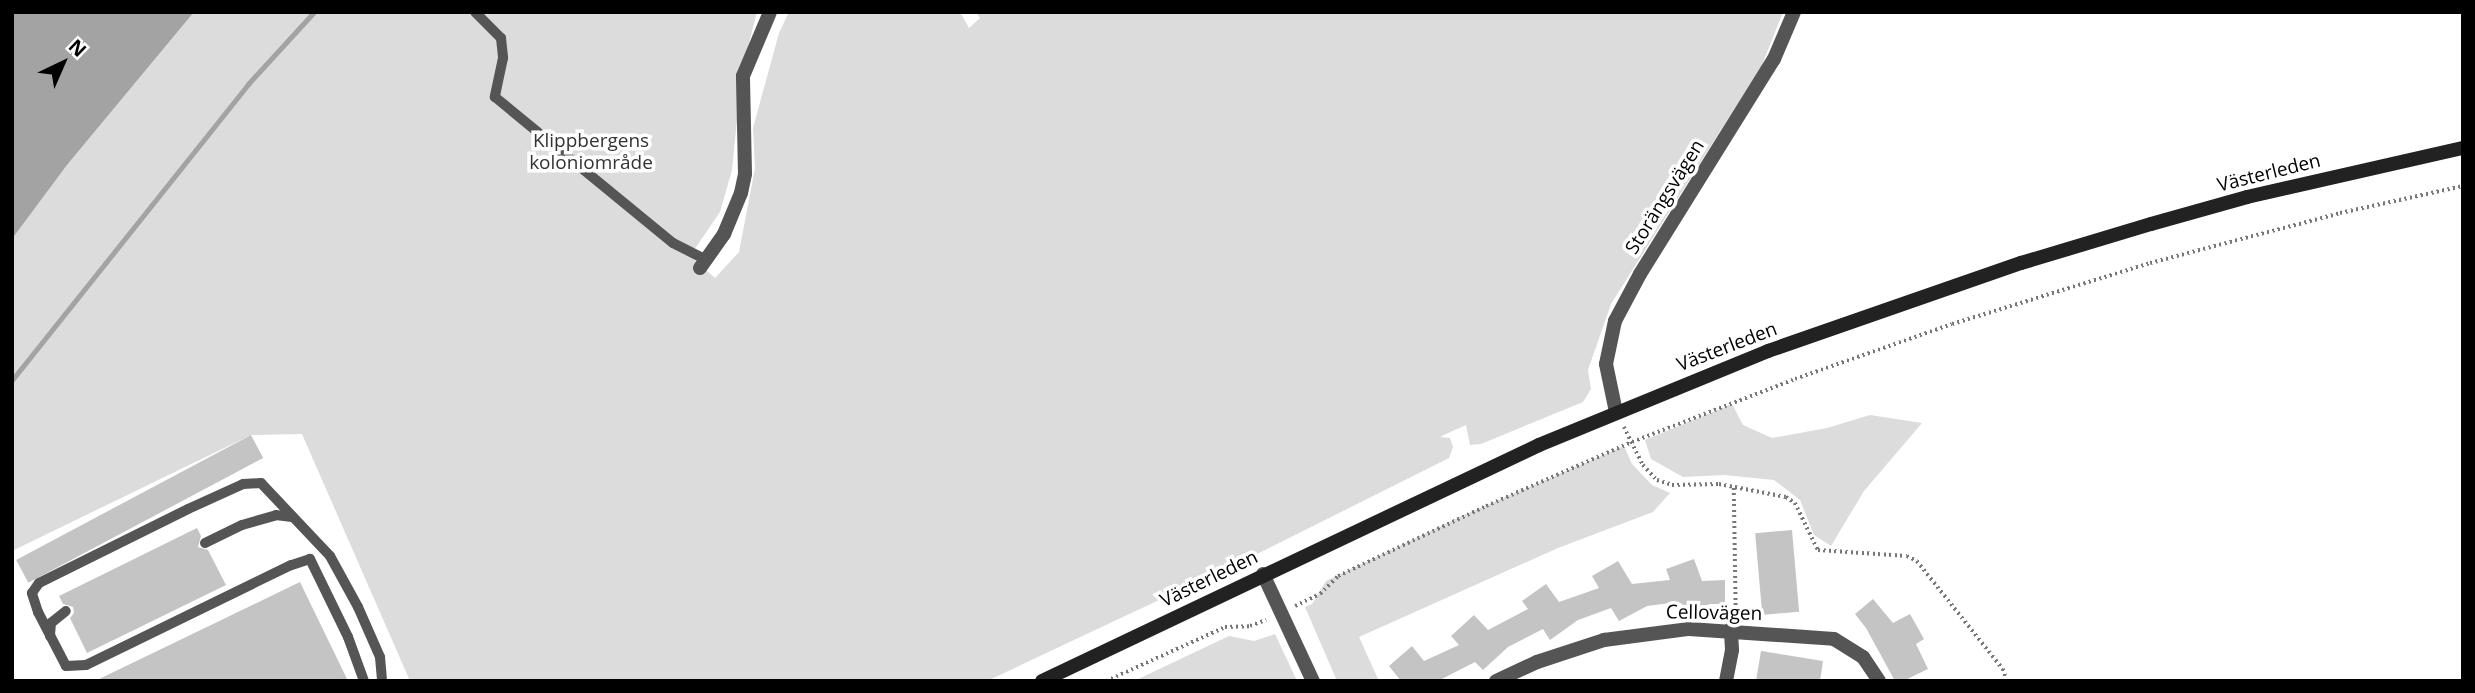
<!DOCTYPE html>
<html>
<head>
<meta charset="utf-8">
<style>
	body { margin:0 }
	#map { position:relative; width:2475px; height:693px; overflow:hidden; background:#fff; font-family:"Open Sans",sans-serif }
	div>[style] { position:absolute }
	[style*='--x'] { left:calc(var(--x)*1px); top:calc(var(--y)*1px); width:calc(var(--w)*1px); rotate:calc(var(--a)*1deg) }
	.green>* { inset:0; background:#dcdcdc }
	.water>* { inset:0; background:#a3a3a3 }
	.stream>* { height:5px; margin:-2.5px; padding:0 2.5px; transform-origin:2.5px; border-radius:2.5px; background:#a3a3a3 }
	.building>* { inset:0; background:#c4c4c4; transform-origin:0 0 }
	.path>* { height:3.5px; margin-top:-1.75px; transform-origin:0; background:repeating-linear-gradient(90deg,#777 0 2px,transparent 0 5.5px) }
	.service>* { height:10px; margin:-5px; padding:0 5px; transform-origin:5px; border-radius:5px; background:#555 }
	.minor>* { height:14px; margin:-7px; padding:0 7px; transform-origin:7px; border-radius:7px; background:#555 }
	.secondary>* { height:14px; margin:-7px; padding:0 7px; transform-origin:7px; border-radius:7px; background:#222 }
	span { translate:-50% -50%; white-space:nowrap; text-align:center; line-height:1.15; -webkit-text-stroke:7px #fff; paint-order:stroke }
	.park-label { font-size:19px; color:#333 }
	.street-label { font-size:19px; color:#000 }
	.frame { position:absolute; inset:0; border:14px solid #000; pointer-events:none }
	.north { position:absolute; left:28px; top:28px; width:70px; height:70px; -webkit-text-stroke:5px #fff; paint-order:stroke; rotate:44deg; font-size:19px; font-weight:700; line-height:28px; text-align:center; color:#000 }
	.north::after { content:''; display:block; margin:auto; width:24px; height:32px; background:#000; clip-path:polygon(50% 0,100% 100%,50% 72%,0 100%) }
</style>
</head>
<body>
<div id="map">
	<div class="green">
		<i style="clip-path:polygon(194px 12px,757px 12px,742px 70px,732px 170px,720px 212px,690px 256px,715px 278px,739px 252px,755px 168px,753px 128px,779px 33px,789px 12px,960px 12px,969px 28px,980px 18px,976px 12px,1783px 12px,1762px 65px,1611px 304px,1588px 370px,1591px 389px,1583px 402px,1481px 444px,1470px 445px,1466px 425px,1446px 434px,1440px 437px,1450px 438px,1453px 447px,1449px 458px,1257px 554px,987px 681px,410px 681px,302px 434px,251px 435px,12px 551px,12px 239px,67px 165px)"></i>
		<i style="clip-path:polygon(1732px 404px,1743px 425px,1772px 438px,1827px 428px,1870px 415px,1922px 423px,1864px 491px,1831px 546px,1814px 535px,1800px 500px,1774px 480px,1724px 475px,1683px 477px,1651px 459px,1645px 440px)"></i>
		<i style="clip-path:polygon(1624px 446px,1632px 464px,1652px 485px,1670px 493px,1653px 512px,1558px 548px,1359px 637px,1379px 681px,1337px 681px,1305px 607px,1312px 604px,1326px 581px,1464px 515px)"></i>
		<i style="clip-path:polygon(1275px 634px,1297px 681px,1134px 681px,1229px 636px,1254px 641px)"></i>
	</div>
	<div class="water">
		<i style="clip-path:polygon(12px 12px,194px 12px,67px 165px,12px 239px)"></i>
	</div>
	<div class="stream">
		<i style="--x:12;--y:380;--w:379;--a:-51.4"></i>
		<i style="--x:248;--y:84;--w:98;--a:-47.5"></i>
	</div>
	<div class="building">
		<i style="left:251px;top:435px;width:26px;height:266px;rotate:62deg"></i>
		<i style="clip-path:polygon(197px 528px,201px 536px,198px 547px,208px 550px,226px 585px,87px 653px,70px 618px,74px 613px,73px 607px,63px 604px,59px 596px)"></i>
		<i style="left:1792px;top:530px;width:82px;height:37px;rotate:85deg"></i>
		<i style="clip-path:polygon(1694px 559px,1702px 581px,1725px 580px,1725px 604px,1710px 604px,1682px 614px,1678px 602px,1647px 606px,1619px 621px,1611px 608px,1578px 620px,1550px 640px,1543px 629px,1508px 647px,1483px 670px,1475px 662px,1438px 681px,1401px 681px,1389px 666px,1412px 646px,1424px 661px,1459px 645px,1451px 636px,1474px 615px,1488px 630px,1528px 609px,1522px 601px,1546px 584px,1559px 602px,1599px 588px,1592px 576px,1618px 561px,1632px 584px,1670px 580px,1666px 569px)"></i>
		<i style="clip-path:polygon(300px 582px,348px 681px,95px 681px)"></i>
		<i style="clip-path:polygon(1873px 599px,1893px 623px,1910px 614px,1924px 639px,1916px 644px,1928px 669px,1903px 681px,1895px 681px,1866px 628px,1855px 614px)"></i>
		<i style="clip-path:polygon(1761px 651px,1823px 661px,1820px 681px,1756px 681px)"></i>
	</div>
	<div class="path">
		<i style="--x:1624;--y:427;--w:42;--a:63.4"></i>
		<i style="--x:1643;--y:465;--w:21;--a:47"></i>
		<i style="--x:1657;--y:480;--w:16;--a:18"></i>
		<i style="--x:1672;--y:485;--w:47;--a:-1.2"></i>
		<i style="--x:1719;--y:484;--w:68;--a:11"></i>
		<i style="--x:1786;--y:497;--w:11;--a:34"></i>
		<i style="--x:1795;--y:503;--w:52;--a:63.9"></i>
		<i style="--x:1818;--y:550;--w:89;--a:3.9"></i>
		<i style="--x:1907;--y:556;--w:11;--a:27"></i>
		<i style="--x:1917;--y:561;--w:138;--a:51.5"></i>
		<i style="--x:2003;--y:669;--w:13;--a:72"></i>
		<i style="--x:1734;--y:488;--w:127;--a:89.1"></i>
		<i style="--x:1295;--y:606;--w:28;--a:-26"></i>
		<i style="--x:1320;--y:594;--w:25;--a:-45"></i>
		<i style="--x:1338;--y:576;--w:164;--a:-25.3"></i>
		<i style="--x:1486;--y:506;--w:159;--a:-23.7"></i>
		<i style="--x:1632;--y:442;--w:175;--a:-21.1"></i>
		<i style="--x:1795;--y:379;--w:166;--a:-19.3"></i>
		<i style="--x:1952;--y:324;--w:207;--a:-17.1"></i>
		<i style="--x:2150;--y:263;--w:196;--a:-14.7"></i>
		<i style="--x:2340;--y:213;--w:126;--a:-12.4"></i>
		<i style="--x:1106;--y:681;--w:131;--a:-24.4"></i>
		<i style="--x:1225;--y:627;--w:25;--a:-2"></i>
		<i style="--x:1250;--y:626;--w:17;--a:-21"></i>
	</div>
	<div class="service">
		<i style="--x:475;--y:12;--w:37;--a:45"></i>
		<i style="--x:501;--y:38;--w:20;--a:84"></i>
		<i style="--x:503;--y:58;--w:40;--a:102"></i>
		<i style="--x:495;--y:97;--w:230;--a:39.4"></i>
		<i style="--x:673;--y:243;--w:37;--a:27"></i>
		<i style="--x:205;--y:543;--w:41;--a:-25.9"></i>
		<i style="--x:242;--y:525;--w:35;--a:-16"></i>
		<i style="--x:276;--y:515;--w:16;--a:7"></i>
		<i style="--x:50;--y:636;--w:13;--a:-86"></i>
		<i style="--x:51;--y:623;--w:19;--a:-39"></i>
		<i style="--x:364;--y:681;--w:47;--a:-110"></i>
		<i style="--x:348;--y:637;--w:87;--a:-116"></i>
		<i style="--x:310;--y:559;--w:20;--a:162"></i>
		<i style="--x:291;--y:565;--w:228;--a:154"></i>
		<i style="--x:86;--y:665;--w:20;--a:177"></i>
		<i style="--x:66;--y:666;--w:61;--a:-117.4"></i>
		<i style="--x:38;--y:612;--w:20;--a:-108"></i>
		<i style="--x:32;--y:593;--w:12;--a:-55"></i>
		<i style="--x:39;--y:583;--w:166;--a:-26.4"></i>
		<i style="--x:188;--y:509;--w:60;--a:-24.4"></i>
		<i style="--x:243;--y:484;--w:18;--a:-3"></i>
		<i style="--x:261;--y:483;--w:100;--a:46.6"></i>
		<i style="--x:330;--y:556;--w:58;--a:61.2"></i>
		<i style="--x:358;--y:607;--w:55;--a:66.3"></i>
		<i style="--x:380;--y:657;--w:24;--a:85"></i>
	</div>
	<div class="minor">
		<i style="--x:700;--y:268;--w:42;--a:-54.8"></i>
		<i style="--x:724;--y:234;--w:44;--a:-67.5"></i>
		<i style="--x:741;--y:193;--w:19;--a:-78"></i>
		<i style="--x:745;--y:174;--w:98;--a:-91.2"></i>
		<i style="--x:743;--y:76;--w:69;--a:-67.1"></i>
		<i style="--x:1616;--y:412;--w:49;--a:-101.8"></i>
		<i style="--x:1606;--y:364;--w:44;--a:-78.2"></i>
		<i style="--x:1615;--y:321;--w:53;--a:-62"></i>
		<i style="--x:1640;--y:274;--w:253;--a:-58.1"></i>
		<i style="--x:1774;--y:59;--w:51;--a:-66.9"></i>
		<i style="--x:1263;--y:574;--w:118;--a:65"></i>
		<i style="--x:1496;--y:681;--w:45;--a:-24.9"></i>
		<i style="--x:1537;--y:662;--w:71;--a:-18.2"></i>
		<i style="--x:1604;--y:640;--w:86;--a:-7.4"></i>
		<i style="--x:1689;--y:629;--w:145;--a:3.9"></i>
		<i style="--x:1834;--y:639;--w:34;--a:32"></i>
		<i style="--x:1863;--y:657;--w:29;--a:56"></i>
		<i style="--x:1726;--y:681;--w:32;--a:-79"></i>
		<i style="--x:1732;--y:650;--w:21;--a:-93"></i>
	</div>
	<div class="secondary">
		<i style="--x:1042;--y:681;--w:550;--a:-25.4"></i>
		<i style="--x:1539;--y:445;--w:248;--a:-22.3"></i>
		<i style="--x:1768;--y:351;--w:268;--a:-19.2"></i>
		<i style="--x:2021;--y:263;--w:136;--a:-16.7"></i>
		<i style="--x:2151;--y:224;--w:100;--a:-15.7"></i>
		<i style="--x:2247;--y:197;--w:221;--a:-12.8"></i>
	</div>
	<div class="park-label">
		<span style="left:591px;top:152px">Klippbergens<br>koloniområde</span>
	</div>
	<div class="street-label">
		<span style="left:2269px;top:173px;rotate:-14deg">Västerleden</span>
		<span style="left:1665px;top:197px;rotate:-58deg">Storängsvägen</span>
		<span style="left:1727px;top:347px;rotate:-21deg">Västerleden</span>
		<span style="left:1209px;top:579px;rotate:-26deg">Västerleden</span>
		<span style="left:1714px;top:613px;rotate:1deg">Cellovägen</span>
	</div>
	<div class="frame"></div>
	<div class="north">N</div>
</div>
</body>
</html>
